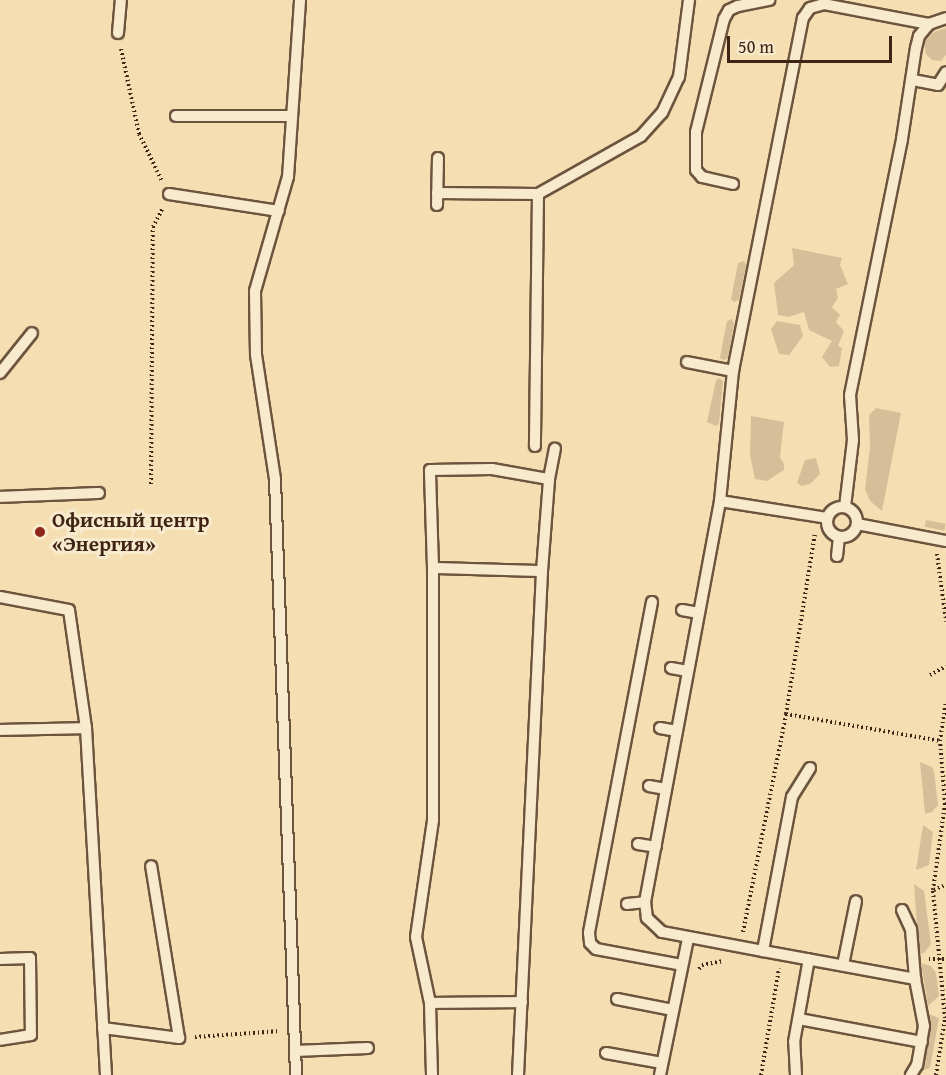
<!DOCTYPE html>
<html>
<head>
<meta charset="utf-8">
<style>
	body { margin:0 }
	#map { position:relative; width:946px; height:1075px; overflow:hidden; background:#f5dfb2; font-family:"Gentium Book Plus",serif }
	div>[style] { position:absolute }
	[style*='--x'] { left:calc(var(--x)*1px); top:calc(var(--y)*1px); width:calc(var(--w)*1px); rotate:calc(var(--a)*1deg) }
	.green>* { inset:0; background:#d6bf98; transform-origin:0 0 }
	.path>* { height:4px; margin-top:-2px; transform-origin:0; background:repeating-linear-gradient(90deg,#402517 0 1.5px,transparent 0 4.5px) }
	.roads { filter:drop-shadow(2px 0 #6d543e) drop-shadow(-2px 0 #6d543e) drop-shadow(0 2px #6d543e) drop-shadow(0 -2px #6d543e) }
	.lane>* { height:10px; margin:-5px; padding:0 5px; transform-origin:5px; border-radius:5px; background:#f8eacd }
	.lane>.ring { margin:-5px; padding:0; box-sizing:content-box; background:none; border:10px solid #f8eacd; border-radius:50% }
	.dots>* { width:16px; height:16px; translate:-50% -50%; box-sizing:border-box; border:3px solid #f8eacd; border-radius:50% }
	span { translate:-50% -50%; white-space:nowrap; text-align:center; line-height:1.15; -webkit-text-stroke:6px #f8eacd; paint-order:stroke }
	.poi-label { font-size:21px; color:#402517; font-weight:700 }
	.left { translate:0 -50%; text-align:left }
	.scale { position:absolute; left:727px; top:36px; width:165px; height:27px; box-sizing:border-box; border:3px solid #402517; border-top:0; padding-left:8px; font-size:18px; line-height:21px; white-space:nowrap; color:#402517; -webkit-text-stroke:4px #f8eacd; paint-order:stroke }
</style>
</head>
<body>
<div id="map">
	<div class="green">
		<i style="clip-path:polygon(946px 28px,946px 55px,941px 61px,932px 60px,926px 54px,924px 43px,934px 32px)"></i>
		<i style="clip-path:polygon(792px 248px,842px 258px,840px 265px,848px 284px,836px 289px,838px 298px,832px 307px,840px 315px,836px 322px,844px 331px,838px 346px,842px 348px,839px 366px,830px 367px,822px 357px,832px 341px,809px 330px,804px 312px,788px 317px,778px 315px,774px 283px,794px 265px)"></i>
		<i style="clip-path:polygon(744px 261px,746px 265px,739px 300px,734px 302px,731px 299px,738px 263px)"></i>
		<i style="clip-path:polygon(732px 319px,734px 324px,728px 358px,724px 360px,720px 358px,724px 336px,727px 321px)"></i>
		<i style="clip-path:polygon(777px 321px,800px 325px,803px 336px,789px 355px,779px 354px,771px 329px)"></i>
		<i style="clip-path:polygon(719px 378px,723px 381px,719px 424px,716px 426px,707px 422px,716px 380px)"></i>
		<i style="clip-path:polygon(876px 408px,901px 413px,882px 511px,870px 501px,865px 489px,870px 448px,869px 415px)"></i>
		<i style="clip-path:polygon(751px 416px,784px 422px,780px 457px,784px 464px,784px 470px,767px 481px,755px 479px,750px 455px)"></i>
		<i style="clip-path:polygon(816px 458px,820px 474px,810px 484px,802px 486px,797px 483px,805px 460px)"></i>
		<i style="left:926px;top:520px;width:20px;height:7px;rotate:11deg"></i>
		<i style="clip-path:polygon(920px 762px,932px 767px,934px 771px,938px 805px,932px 812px,925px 814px)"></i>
		<i style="clip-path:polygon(923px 825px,933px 832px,929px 865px,916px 870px)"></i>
		<i style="clip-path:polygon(914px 884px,924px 891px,931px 944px,924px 953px,919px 954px)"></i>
		<i style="clip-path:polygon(921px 963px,931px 966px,936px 973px,939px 996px,928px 1006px)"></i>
		<i style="clip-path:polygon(929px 1014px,939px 1018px,930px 1068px,924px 1070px,921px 1070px,929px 1036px)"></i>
	</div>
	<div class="path">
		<i style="--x:121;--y:49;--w:87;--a:78"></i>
		<i style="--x:139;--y:134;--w:52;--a:63.9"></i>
		<i style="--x:151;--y:484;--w:257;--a:-89.6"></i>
		<i style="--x:153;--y:227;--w:22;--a:-63"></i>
		<i style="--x:937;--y:554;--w:68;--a:82.3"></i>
		<i style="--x:930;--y:675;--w:18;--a:-29"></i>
		<i style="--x:786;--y:714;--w:156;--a:9.9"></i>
		<i style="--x:934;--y:890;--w:13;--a:-23"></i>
		<i style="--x:743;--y:932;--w:222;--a:-78.8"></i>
		<i style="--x:786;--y:714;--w:184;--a:-80.9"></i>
		<i style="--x:929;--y:959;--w:17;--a:0"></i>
		<i style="--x:699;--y:969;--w:5;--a:-53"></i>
		<i style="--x:702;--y:965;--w:20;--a:-11"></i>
		<i style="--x:195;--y:1037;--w:85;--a:-4"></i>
		<i style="--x:761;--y:1075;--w:108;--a:-80.4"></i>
		<i style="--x:936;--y:1075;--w:58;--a:-81"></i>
		<i style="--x:945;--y:1018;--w:129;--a:-95.4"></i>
		<i style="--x:933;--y:890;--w:87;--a:-82.1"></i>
		<i style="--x:945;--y:804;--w:63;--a:-94.5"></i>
		<i style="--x:940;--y:741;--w:40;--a:-81.5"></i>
	</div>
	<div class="roads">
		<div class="lane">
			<i style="--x:118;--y:33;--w:33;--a:-85"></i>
			<i style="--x:913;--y:80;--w:25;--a:11"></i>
			<i style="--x:938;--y:85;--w:15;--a:-58"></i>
			<i style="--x:176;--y:116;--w:116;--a:0"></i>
			<i style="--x:733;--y:184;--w:32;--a:-167"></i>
			<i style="--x:702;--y:177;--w:9;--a:-131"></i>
			<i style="--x:696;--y:170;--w:38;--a:-90"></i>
			<i style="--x:696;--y:132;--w:116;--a:-76.1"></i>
			<i style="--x:724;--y:19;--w:10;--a:-61"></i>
			<i style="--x:729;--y:10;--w:10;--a:-24"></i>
			<i style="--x:738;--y:6;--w:32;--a:-11"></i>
			<i style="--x:437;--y:193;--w:101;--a:0.6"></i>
			<i style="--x:538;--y:194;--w:252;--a:90.7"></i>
			<i style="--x:169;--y:194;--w:111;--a:8.8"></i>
			<i style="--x:538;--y:194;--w:118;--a:-29.4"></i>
			<i style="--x:641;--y:136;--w:31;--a:-48"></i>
			<i style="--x:662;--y:113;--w:40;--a:-65"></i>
			<i style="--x:679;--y:77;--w:78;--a:-82.6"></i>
			<i style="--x:437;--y:205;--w:47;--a:-88.8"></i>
			<i style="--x:687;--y:362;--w:47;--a:11.1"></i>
			<i style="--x:0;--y:373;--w:51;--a:-51.3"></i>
			<i style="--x:0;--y:497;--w:99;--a:-2.3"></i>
			<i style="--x:720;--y:501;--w:108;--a:9"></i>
			<i class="ring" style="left:827px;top:507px;width:20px;height:20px"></i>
			<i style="--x:845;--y:507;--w:67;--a:-83.2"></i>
			<i style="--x:853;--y:440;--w:45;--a:-93.8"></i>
			<i style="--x:850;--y:395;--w:261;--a:-78.5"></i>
			<i style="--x:902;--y:139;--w:92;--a:-81.3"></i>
			<i style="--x:916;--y:48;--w:12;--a:-76"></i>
			<i style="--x:919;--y:36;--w:16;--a:-50"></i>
			<i style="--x:929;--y:24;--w:18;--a:-19"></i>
			<i style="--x:857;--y:524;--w:91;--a:10.8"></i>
			<i style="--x:837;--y:556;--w:19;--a:-84"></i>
			<i style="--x:433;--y:568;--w:98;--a:-91.8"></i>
			<i style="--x:430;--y:470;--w:62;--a:-0.9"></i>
			<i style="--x:492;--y:469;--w:58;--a:10"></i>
			<i style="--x:0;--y:597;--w:70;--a:10.7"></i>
			<i style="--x:69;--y:610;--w:119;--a:81.8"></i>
			<i style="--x:86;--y:728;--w:348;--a:86.7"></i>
			<i style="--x:652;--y:602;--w:337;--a:100.8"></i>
			<i style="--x:589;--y:933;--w:10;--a:84"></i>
			<i style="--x:590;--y:943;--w:8;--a:45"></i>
			<i style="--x:596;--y:949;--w:87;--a:10.5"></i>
			<i style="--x:682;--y:610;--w:17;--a:10"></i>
			<i style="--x:671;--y:668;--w:17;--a:10"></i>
			<i style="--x:660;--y:728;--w:17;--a:10"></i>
			<i style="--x:0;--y:730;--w:86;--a:-1.3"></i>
			<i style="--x:810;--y:768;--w:34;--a:122"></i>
			<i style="--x:792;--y:797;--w:157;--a:100.7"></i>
			<i style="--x:763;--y:951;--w:103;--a:-169.3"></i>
			<i style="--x:662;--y:932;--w:21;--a:-137"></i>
			<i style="--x:647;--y:918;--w:16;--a:-97"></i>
			<i style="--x:645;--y:902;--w:408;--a:-79.4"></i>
			<i style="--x:720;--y:501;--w:131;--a:-84.3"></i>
			<i style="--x:733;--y:371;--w:360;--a:-78.8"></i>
			<i style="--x:803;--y:18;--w:12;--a:-55"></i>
			<i style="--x:810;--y:8;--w:15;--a:-16"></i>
			<i style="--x:824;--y:4;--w:107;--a:10.8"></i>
			<i style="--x:649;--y:786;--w:17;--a:10"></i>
			<i style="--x:638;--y:844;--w:18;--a:9"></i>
			<i style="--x:627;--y:904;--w:18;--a:-6"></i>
			<i style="--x:902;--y:910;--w:21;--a:65"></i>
			<i style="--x:911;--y:929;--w:50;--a:85.4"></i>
			<i style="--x:915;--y:979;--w:48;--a:79.2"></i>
			<i style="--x:924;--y:1026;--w:40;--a:100"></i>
			<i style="--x:917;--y:1065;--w:12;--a:121"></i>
			<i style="--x:763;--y:951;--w:155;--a:10.4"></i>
			<i style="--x:0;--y:959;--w:30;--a:-2"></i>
			<i style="--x:30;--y:958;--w:77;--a:89.3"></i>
			<i style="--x:31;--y:1035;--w:31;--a:171"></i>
			<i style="--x:843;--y:965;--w:65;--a:-78.5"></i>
			<i style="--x:617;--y:999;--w:57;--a:11.1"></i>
			<i style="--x:430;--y:1003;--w:92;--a:-0.6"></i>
			<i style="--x:799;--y:1019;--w:125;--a:10.6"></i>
			<i style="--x:103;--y:1028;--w:77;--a:7.5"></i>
			<i style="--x:179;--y:1038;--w:174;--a:-99.2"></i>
			<i style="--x:295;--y:1051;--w:73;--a:-2.4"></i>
			<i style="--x:606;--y:1053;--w:57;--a:10.1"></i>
			<i style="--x:296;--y:1075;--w:596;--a:-92.02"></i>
			<i style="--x:275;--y:479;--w:125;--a:-98.7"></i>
			<i style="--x:256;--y:355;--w:64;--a:-90.9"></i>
			<i style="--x:255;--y:291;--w:119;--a:-73.9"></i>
			<i style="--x:288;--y:177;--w:177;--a:-86.1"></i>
			<i style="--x:432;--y:1075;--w:72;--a:-91.6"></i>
			<i style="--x:430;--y:1003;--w:67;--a:-102"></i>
			<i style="--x:416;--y:937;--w:118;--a:-81.7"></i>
			<i style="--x:433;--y:820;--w:252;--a:-90"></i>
			<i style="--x:433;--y:568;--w:109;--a:1.6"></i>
			<i style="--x:518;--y:1075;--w:505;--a:-87.27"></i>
			<i style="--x:542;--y:571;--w:92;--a:-85.6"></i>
			<i style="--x:549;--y:479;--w:31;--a:-79"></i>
			<i style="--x:660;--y:1075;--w:140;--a:-78.4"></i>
			<i style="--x:796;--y:1075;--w:33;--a:-93"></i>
			<i style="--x:794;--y:1042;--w:84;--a:-79.8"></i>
		</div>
	</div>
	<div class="dots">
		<i style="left:40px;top:532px;background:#8f2418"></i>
	</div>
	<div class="poi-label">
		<span class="left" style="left:52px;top:532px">Офисный центр<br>«Энергия»</span>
	</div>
	<div class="scale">50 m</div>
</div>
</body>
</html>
